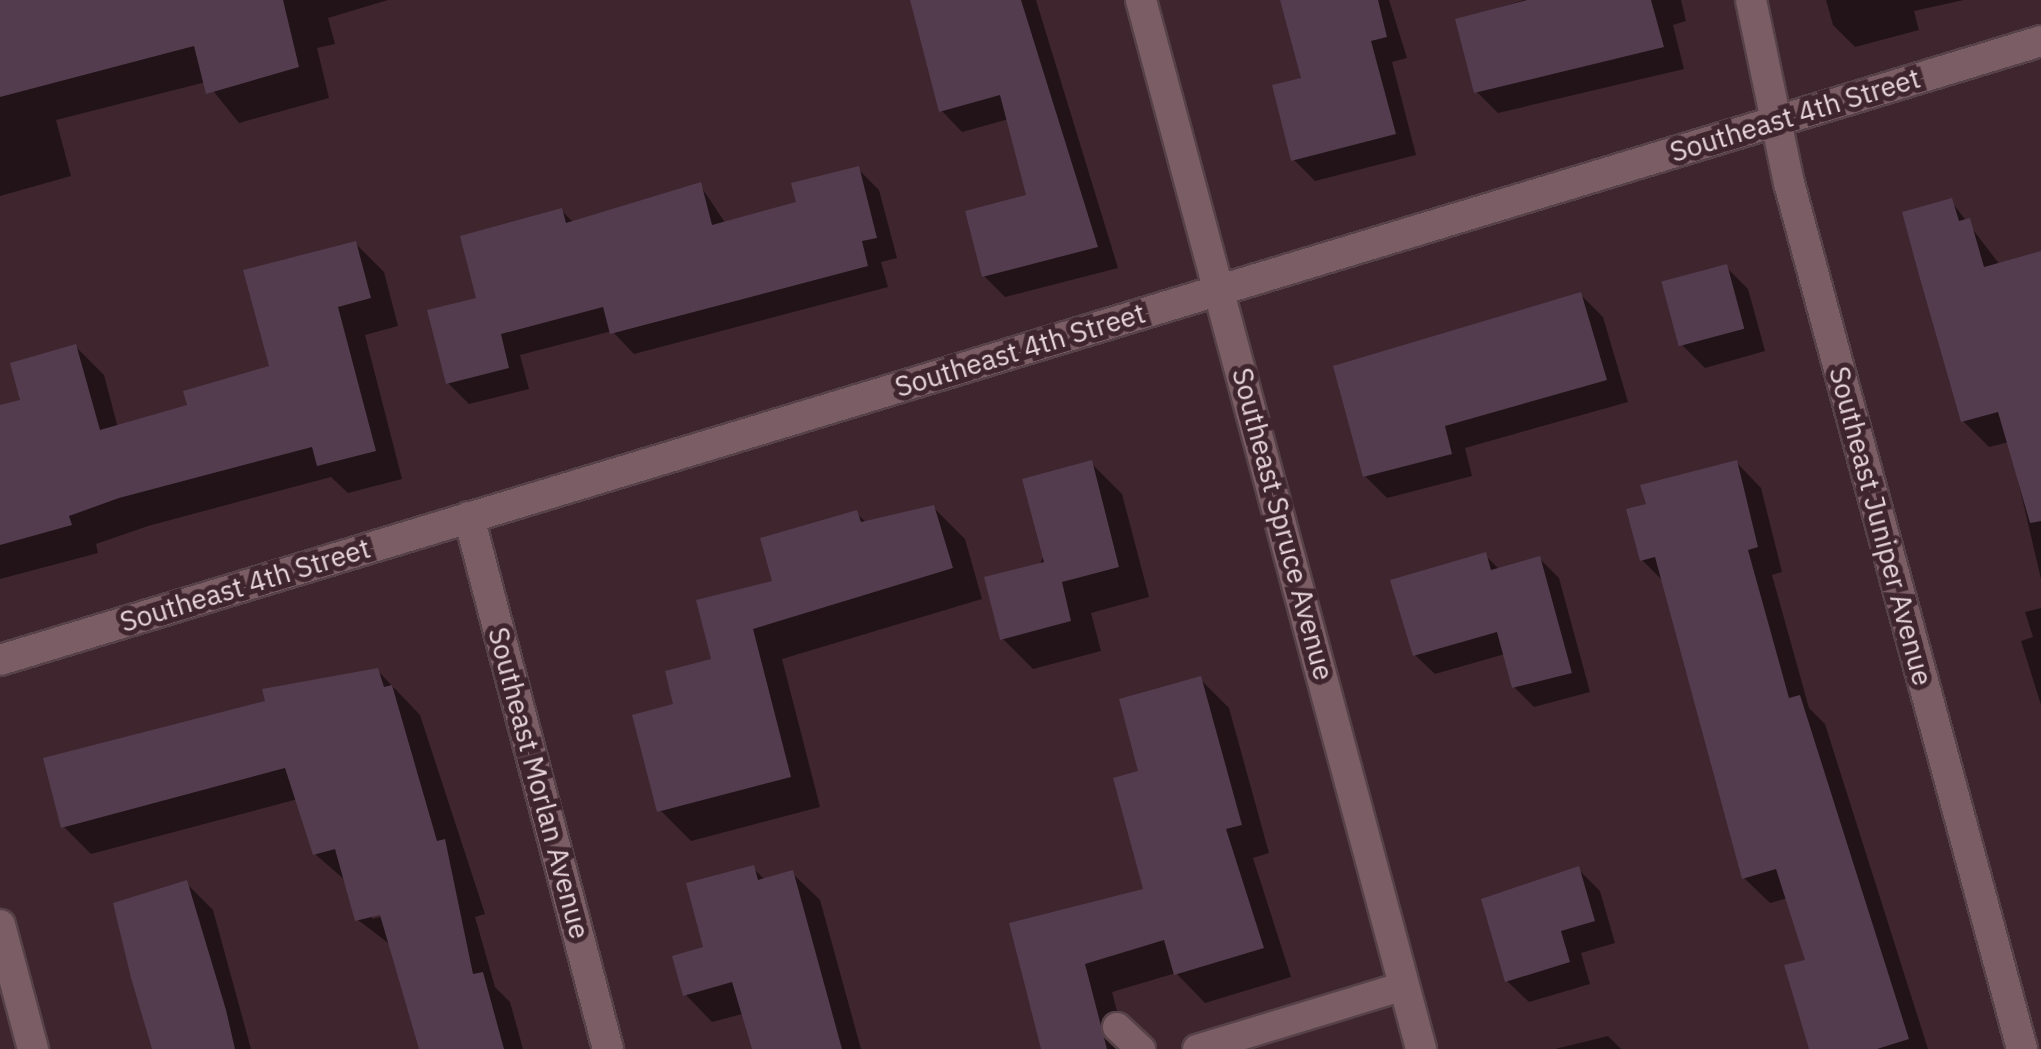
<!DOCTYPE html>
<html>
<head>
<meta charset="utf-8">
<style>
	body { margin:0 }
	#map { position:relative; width:2041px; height:1049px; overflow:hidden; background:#3f252e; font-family:"IBM Plex Sans",sans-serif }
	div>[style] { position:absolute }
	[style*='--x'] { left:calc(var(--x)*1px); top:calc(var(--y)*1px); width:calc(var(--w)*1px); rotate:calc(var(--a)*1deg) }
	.shadow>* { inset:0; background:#0007 }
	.building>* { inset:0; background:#523c4e; transform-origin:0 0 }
	.roads { filter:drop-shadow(2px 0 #574249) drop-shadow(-2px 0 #574249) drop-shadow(0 2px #574249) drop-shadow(0 -2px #574249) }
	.service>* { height:28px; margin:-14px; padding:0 14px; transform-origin:14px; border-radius:14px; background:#7b5d65 }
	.minor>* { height:30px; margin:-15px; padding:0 15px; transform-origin:15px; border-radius:15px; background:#7b5d65 }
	span { translate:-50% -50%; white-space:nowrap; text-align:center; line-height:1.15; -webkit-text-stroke:10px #3f252e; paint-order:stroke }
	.street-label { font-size:28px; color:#e7d5da }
</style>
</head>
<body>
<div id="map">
	<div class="shadow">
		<i style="clip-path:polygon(0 0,388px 0,328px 18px,335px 44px,317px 48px,329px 98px,239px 123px,206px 82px,56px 120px,71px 176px,0 196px)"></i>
		<i style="clip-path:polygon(912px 0,1036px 0,1118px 268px,1005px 297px,984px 276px,1029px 197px,1009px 119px,962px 132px,941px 110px)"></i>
		<i style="clip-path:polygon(1283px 0,1389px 0,1407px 58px,1392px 62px,1416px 155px,1315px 181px,1294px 160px,1304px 79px)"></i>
		<i style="clip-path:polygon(1524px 0,1681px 0,1686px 21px,1673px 25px,1684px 69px,1498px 113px,1476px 91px,1458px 20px)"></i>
		<i style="clip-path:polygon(1826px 0,1964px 0,1914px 11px,1919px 30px,1855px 47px,1833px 25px)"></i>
		<i style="clip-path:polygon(858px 169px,879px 190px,897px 258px,881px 262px,888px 287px,634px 354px,612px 331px,520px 355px,529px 389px,469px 404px,448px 383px,479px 299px,562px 211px,575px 224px,700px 185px,726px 224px,799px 204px)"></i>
		<i style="clip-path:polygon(1951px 201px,2000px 265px,2041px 260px,2041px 579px,2009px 442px,1989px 447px,1963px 421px)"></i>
		<i style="clip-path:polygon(355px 243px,384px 272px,398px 326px,365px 335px,402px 479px,348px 493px,331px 477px,148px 526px,96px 544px,98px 553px,0 579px,0 408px,23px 401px,76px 347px,104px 375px,118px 428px,190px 407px,272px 368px)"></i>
		<i style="clip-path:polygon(1726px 267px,1748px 289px,1765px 351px,1705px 368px,1683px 346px)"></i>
		<i style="clip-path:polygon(1581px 295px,1603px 317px,1628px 402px,1465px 448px,1472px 476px,1387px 498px,1365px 476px)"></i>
		<i style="clip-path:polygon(1736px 462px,1761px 488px,1782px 572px,1772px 575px,1809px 708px,1825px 724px,1928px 1049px,1812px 1049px,1808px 962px,1788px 898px,1770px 903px,1744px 878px,1665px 583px,1642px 560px,1649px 506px)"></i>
		<i style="clip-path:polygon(1091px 463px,1122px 494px,1149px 597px,1091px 613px,1101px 651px,1033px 669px,1002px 638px)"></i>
		<i style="clip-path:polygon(934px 508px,965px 539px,982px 599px,782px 659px,820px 807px,691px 841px,660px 810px,676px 706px,776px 583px,856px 513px,867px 523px)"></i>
		<i style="clip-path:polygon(1485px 555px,1500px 570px,1540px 559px,1559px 578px,1590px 692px,1534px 707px,1514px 687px,1505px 654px,1435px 674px,1415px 655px)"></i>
		<i style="clip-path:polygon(2041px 608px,2041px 705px,2021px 641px,2033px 637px,2025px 612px)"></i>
		<i style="clip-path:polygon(evenodd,377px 670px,420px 715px,485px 914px,475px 917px,495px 987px,510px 1002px,523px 1049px,421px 1049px,392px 946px,358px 920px,346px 881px,315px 854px,298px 799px,91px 854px,63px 826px,268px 703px,377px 670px,372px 914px,393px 914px,372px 919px,372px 914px)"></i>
		<i style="clip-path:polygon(1200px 679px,1229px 708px,1269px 853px,1253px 858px,1291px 977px,1205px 1003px,1176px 973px,1112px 992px,1127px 1049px,1044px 1049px,1012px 925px,1147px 891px,1142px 772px)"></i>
		<i style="clip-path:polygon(753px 868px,765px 880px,792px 873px,820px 900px,861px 1049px,760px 1049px,746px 1013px,712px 1022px,685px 994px)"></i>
		<i style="clip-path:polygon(1578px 869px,1600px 891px,1615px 943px,1581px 953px,1590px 984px,1529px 1002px,1507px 981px)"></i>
		<i style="clip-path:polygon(186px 883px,213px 910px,251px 1049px,155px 1049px)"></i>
		<i style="clip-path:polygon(1608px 1036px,1621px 1049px,1555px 1049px)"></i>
	</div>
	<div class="building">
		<i style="clip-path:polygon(0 0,283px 0,299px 67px,206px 94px,194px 46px,0 97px)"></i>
		<i style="clip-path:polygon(910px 0,1021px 0,1098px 247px,982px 277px,965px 211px,1026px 195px,1000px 95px,939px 112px)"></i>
		<i style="clip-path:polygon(1280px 0,1378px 0,1387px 37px,1371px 41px,1396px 134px,1291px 161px,1272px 85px,1301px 78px)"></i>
		<i style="clip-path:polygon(1527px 0,1651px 0,1664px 47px,1474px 93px,1455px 19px)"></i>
		<i style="clip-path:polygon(859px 166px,877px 238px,862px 241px,868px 266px,610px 334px,603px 307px,501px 334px,509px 368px,446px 384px,427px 310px,476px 298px,460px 236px,562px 208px,566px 223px,701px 182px,712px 225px,796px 202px,791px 183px)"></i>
		<i style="clip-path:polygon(1952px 198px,1959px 221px,1970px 218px,1984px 267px,2041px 251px,2041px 521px,2030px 523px,1998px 412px,1961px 422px,1919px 275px,1902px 212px)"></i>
		<i style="clip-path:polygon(356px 241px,371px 298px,338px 307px,376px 451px,317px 466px,312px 447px,119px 498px,69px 516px,72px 525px,0 545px,0 405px,20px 400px,10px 363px,76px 344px,100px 430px,187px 405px,183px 391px,269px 366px,243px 270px)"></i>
		<i style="left:1727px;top:264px;width:67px;height:68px;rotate:75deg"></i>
		<i style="clip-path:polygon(1581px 292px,1607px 380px,1445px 426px,1452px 454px,1363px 477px,1333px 366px)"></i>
		<i style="clip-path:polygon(1092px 460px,1119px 567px,1062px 582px,1071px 621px,1000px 640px,984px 577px,1044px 562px,1022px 479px)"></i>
		<i style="clip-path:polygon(1737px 460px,1758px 547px,1748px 550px,1789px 698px,1800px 695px,1909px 1039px,1877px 1049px,1809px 1049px,1784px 965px,1805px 960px,1776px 869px,1742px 879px,1655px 557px,1640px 561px,1626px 509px,1646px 504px,1640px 485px)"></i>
		<i style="clip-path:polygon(934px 505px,953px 568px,753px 629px,791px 777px,657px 812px,632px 715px,673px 704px,665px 671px,711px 659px,696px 600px,772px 581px,760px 538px,857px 510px,861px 522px)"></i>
		<i style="clip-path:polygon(1486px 552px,1491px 570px,1540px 556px,1572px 673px,1512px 688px,1497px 632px,1413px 656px,1390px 580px)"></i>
		<i style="clip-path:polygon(378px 668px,384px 687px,392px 685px,437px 841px,445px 839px,473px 974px,483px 972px,504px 1049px,419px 1049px,380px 915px,355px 921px,335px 849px,313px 855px,285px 768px,61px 828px,43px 758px,265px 701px,262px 689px)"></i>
		<i style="clip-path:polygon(1201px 676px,1242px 825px,1226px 829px,1264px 948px,1174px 975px,1164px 940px,1085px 964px,1107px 1049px,1041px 1049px,1009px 923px,1143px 889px,1113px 778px,1138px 771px,1119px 699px)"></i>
		<i style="clip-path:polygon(754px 865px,758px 880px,793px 870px,842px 1049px,752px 1049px,732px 982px,683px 996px,672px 956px,703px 947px,686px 883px)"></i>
		<i style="clip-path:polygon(1579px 866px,1595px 921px,1561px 931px,1570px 962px,1505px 982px,1481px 899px)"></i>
		<i style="clip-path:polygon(187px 880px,226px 1010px,235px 1049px,152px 1049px,131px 978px,113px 903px)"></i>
	</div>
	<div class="roads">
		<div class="service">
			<i style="--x:1117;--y:1027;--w:33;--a:43"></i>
			<i style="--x:1197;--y:1049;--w:216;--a:-16.9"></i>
		</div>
		<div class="minor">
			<i style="--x:1141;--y:0;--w:1086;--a:75.05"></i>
			<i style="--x:1751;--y:0;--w:187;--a:78.3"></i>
			<i style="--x:1789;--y:183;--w:897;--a:74.94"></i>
			<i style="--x:469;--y:517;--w:550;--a:75.36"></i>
			<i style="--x:0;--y:660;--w:2133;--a:-16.87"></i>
			<i style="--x:0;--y:925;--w:128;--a:75.1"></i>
		</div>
	</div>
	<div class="street-label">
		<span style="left:1795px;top:115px;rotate:-17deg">Southeast 4th Street</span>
		<span style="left:1020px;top:350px;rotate:-17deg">Southeast 4th Street</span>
		<span style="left:1283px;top:524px;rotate:75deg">Southeast Spruce Avenue</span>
		<span style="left:1881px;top:526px;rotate:75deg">Southeast Juniper Avenue</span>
		<span style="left:245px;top:585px;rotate:-17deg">Southeast 4th Street</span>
		<span style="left:539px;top:783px;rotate:75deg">Southeast Morlan Avenue</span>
	</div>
</div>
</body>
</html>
